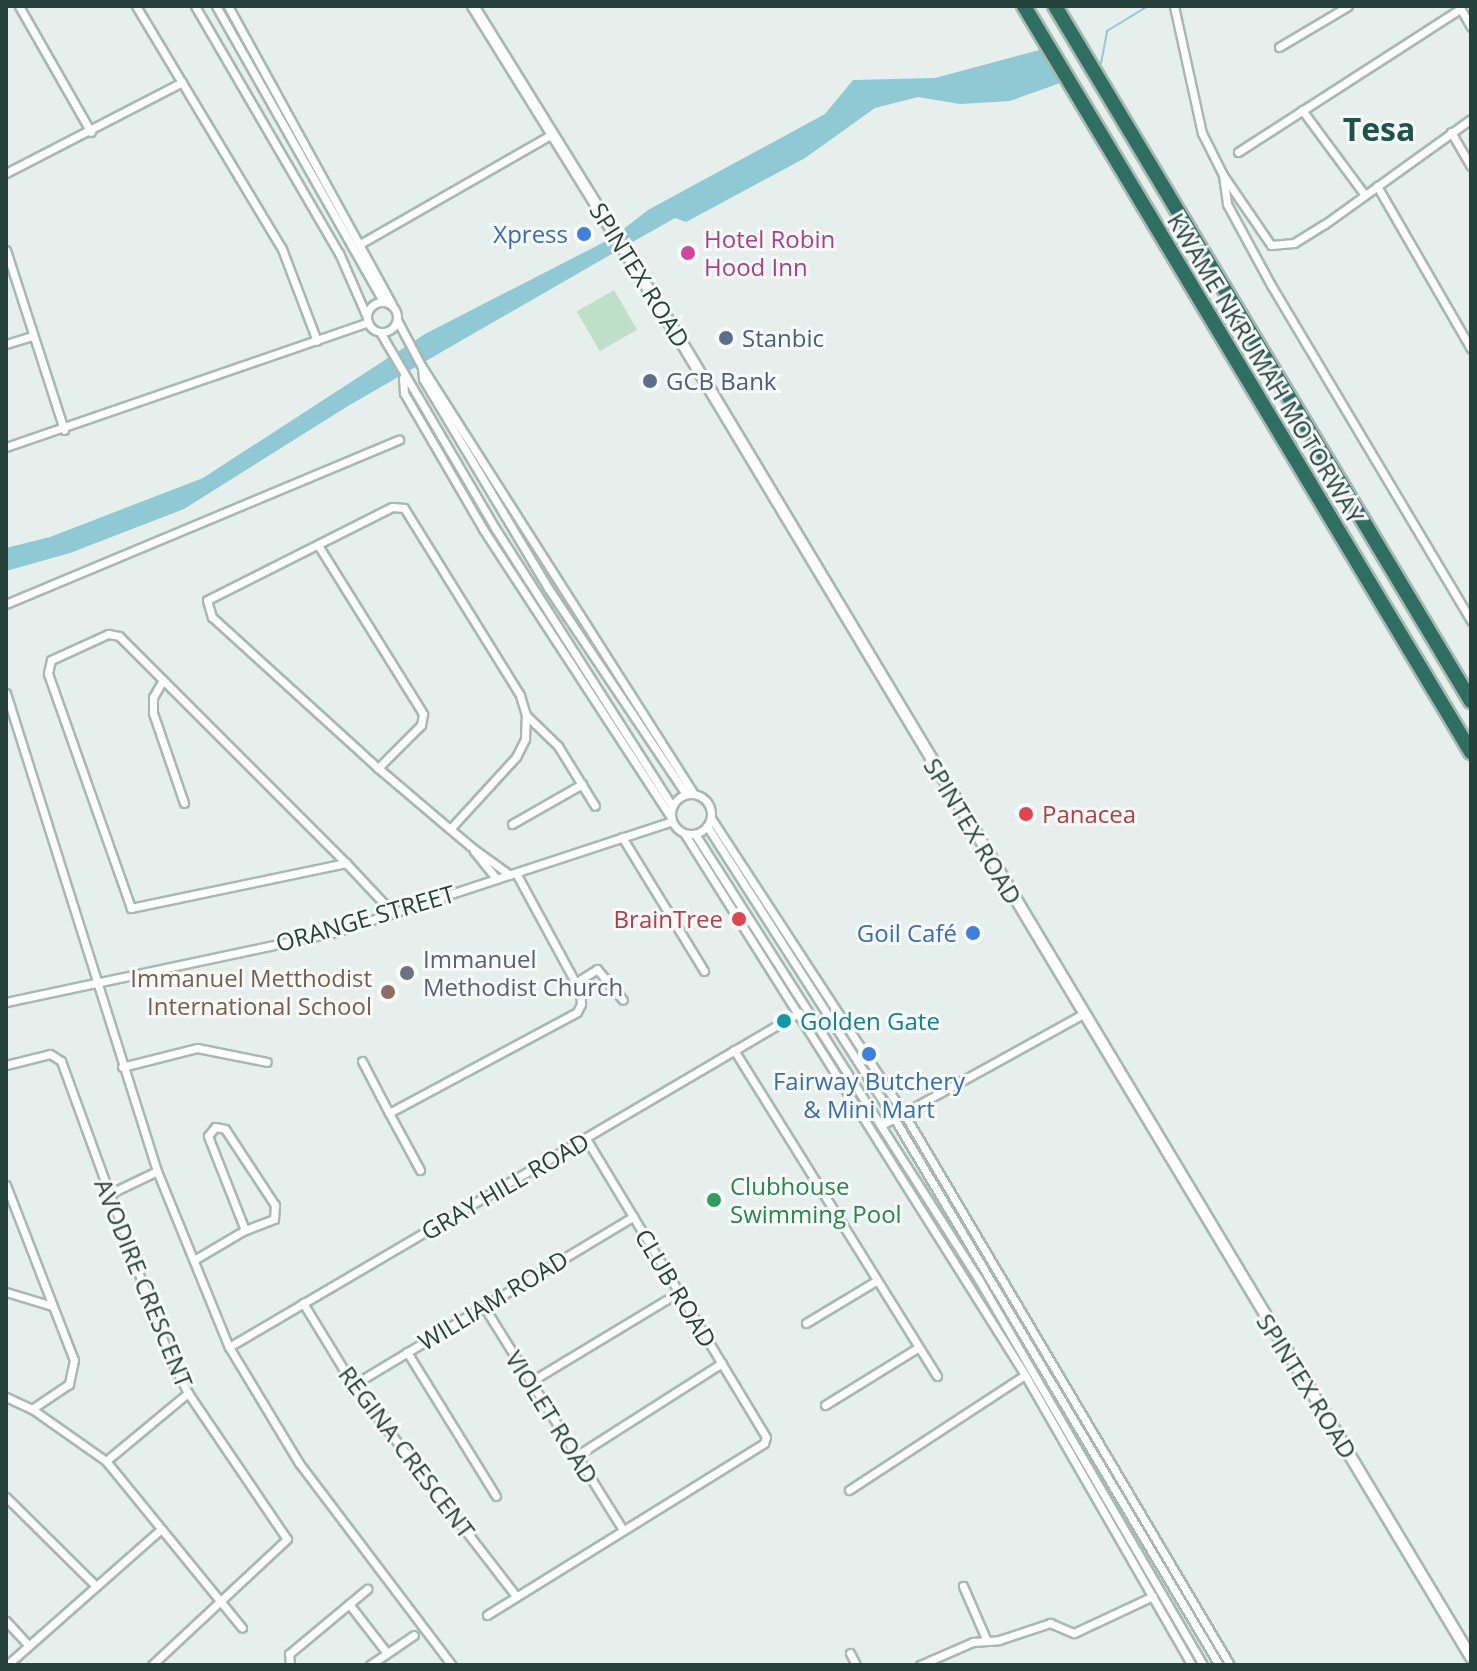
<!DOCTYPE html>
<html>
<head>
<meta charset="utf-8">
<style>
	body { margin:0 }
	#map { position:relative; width:1477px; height:1671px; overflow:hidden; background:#e6efeb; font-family:"Open Sans",sans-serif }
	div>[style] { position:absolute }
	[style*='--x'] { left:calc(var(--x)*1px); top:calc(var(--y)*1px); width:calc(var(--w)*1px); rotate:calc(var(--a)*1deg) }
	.green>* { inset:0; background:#bfe0c8; transform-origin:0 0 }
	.water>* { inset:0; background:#8ec9d4 }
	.stream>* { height:2px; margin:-1px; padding:0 1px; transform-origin:1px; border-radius:1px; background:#8ec9d4 }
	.roads { filter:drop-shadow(2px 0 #a8b8b2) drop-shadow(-2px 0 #a8b8b2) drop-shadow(0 2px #a8b8b2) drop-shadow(0 -2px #a8b8b2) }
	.minor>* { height:7px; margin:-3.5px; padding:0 3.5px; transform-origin:3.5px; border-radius:3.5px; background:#fff }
	.minor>.ring { margin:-3.5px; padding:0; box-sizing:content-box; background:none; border:7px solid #fff; border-radius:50% }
	.secondary>* { height:10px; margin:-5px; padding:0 5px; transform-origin:5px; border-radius:5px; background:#fff }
	.motorway>* { height:14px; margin:-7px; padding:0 7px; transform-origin:7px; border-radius:7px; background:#2f6f62 }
	.dots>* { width:22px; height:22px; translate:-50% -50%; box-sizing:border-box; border:4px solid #f7fbf9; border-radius:50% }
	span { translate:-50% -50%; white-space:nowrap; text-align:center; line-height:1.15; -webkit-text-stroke:6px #f7fbf9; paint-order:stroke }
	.shop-label { font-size:24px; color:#366cbe }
	.right { translate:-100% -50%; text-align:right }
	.hotel-label { font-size:24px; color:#b23c85 }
	.left { translate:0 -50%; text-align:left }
	.street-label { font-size:24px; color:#24423a }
	.service-label { font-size:24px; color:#4e5e75 }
	.health-label { font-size:24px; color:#be3a42 }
	.worship-label { font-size:24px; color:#5b616d }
	.education-label { font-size:24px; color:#785e54 }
	.culture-label { font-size:24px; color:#0d838f }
	.leisure-label { font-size:24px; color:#27864d }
	.district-label { font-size:32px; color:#1f5548; font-weight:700 }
	.frame { position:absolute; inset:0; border:8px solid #24423a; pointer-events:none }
</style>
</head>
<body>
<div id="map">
	<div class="green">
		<i style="left:614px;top:290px;width:46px;height:43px;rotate:60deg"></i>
	</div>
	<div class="water">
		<i style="clip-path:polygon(1043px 49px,1063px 82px,1010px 101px,960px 104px,918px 97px,875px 108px,805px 158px,686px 222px,675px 218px,629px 244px,348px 406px,184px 509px,70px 553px,6px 571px,6px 548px,50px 537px,203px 478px,425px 334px,612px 238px,648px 210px,825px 114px,853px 80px,935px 78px)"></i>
	</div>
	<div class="stream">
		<i style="--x:1101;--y:63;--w:33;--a:-79"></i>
		<i style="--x:1107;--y:31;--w:48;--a:-31.4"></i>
	</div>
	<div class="roads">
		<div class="minor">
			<i style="--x:19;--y:6;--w:145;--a:60.3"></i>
			<i style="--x:136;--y:6;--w:283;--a:59"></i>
			<i style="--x:282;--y:249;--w:98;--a:69.2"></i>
			<i style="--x:195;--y:6;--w:286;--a:59.8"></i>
			<i style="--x:339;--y:253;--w:70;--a:66.4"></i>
			<i style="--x:216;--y:6;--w:339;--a:60.5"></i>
			<i style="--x:228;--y:6;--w:340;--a:61.2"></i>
			<i style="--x:1174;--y:6;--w:130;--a:77.6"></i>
			<i style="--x:1202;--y:133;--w:47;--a:63.4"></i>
			<i style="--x:1223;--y:175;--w:85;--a:55.6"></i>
			<i style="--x:1271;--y:245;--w:23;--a:-5"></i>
			<i style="--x:1294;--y:243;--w:36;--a:-32"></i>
			<i style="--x:1325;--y:224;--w:180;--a:-35.7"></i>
			<i style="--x:1459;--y:6;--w:24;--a:60"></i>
			<i style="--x:1279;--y:47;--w:80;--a:-30.7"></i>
			<i style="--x:1302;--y:110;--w:106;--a:53.5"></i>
			<i style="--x:1451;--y:132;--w:39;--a:60"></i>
			<i style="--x:1238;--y:152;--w:264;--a:-32.8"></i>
			<i style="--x:6;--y:173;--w:198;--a:-27.3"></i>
			<i style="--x:1223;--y:175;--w:29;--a:82"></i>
			<i style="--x:1227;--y:204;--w:92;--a:61.5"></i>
			<i style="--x:1271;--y:285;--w:391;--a:59.2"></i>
			<i style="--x:1377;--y:186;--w:188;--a:60"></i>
			<i style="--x:360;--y:244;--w:221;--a:-29.8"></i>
			<i style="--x:6;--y:250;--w:189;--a:72.1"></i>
			<i class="ring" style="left:367px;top:302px;width:23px;height:23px"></i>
			<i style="--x:397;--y:320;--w:53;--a:62"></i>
			<i style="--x:422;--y:367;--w:506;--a:57.5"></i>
			<i style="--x:380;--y:332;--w:227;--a:59.6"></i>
			<i style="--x:495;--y:528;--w:330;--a:57.5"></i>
			<i style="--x:6;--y:344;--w:27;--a:-17"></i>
			<i style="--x:422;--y:367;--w:12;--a:85"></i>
			<i style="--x:423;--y:379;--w:244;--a:59.1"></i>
			<i style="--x:548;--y:588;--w:248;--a:56.2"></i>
			<i style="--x:403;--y:378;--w:15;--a:86"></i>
			<i style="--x:404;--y:393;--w:157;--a:59.8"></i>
			<i style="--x:483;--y:529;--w:343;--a:56.9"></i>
			<i style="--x:6;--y:447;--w:383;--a:-19"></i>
			<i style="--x:318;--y:545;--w:199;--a:58.1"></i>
			<i style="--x:423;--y:714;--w:11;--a:100"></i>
			<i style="--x:421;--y:725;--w:61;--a:135"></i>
			<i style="--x:6;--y:604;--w:426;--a:-22.7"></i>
			<i style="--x:163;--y:680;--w:20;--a:120"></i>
			<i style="--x:153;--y:697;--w:16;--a:90"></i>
			<i style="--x:153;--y:713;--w:95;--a:71"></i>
			<i style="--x:6;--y:693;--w:501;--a:72.47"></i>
			<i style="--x:157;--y:1171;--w:190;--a:67.8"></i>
			<i style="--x:229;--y:1347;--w:135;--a:58.9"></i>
			<i style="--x:299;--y:1463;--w:253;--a:52.9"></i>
			<i style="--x:526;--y:715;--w:45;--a:44.1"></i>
			<i style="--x:558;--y:746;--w:70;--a:58.3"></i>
			<i class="ring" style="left:671px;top:794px;width:33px;height:33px"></i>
			<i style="--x:711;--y:818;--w:351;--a:56.9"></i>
			<i style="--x:903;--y:1112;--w:642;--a:59.4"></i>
			<i style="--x:512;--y:824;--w:81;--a:-29.7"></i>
			<i style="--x:707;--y:826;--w:347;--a:57.4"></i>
			<i style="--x:894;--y:1118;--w:636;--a:59.28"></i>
			<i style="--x:450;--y:829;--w:98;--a:-47.5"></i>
			<i style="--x:516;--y:757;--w:20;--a:-63"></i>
			<i style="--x:525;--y:739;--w:24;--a:-88"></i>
			<i style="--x:526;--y:715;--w:21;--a:-107"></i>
			<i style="--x:520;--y:695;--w:220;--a:-121.8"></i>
			<i style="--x:404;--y:508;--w:12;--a:-175"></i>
			<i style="--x:392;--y:507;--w:207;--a:153.3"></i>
			<i style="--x:207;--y:600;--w:18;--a:74"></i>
			<i style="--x:212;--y:617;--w:224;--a:42.3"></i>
			<i style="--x:378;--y:768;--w:94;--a:40.3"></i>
			<i style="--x:450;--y:829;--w:26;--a:40"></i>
			<i style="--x:470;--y:846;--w:49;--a:35.9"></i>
			<i style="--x:684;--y:833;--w:640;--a:57.82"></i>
			<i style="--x:1025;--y:1375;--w:335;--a:60.1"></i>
			<i style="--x:695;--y:834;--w:529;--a:57.51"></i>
			<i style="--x:979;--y:1280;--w:445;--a:59.8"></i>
			<i style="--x:622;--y:837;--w:157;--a:58.5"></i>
			<i style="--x:474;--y:851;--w:36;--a:51"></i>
			<i style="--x:346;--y:863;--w:220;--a:168.2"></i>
			<i style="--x:131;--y:908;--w:249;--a:-109.5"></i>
			<i style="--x:48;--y:673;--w:13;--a:-77"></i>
			<i style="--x:51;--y:660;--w:63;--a:-24.5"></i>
			<i style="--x:108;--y:634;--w:11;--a:10"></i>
			<i style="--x:119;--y:636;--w:321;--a:45"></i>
			<i style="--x:346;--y:863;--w:69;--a:46.8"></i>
			<i style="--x:575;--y:983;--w:26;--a:-32"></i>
			<i style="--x:597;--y:969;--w:40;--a:50"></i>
			<i style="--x:6;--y:1002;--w:333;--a:-12"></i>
			<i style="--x:332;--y:933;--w:358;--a:-18.2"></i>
			<i style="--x:788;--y:1019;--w:13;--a:-29"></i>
			<i style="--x:734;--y:1050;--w:384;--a:58.1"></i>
			<i style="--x:362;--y:1061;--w:59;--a:62.6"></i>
			<i style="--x:6;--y:1065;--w:45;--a:-14"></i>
			<i style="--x:50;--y:1054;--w:13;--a:32"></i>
			<i style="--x:61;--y:1061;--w:312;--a:69.9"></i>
			<i style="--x:168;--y:1354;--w:44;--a:62.9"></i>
			<i style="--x:188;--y:1393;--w:176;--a:55.9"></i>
			<i style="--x:287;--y:1539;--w:185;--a:137"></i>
			<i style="--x:122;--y:1067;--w:77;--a:-14.2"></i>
			<i style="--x:197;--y:1048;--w:71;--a:11.3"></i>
			<i style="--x:882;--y:1125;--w:232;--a:-28.9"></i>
			<i style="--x:420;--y:1170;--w:65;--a:-118.5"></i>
			<i style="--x:389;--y:1113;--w:213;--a:-28.2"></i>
			<i style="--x:577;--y:1012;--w:9;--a:-63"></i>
			<i style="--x:581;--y:1004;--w:13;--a:-94"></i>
			<i style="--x:580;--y:991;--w:134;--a:-118.5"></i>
			<i style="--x:6;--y:1185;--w:188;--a:68.8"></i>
			<i style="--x:74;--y:1360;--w:25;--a:102"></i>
			<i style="--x:69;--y:1384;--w:45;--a:146"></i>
			<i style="--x:107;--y:1195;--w:55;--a:-25.6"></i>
			<i style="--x:194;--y:1260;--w:59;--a:-30.5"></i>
			<i style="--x:245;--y:1230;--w:101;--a:-111.5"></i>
			<i style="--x:208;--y:1136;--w:11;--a:-52"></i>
			<i style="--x:215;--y:1127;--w:10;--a:11"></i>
			<i style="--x:225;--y:1129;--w:91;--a:56.7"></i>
			<i style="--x:275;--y:1205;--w:14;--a:94"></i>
			<i style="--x:274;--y:1219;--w:31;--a:159"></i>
			<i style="--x:6;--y:1292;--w:48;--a:16.9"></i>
			<i style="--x:303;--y:1303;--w:96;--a:58.6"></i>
			<i style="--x:353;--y:1385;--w:267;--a:52.3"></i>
			<i style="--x:483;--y:1305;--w:263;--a:58.1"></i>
			<i style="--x:806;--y:1323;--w:82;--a:-31"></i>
			<i style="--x:229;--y:1347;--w:640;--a:-30.41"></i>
			<i style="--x:407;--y:1352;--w:169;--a:58.3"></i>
			<i style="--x:530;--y:1382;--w:174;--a:-31.1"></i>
			<i style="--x:353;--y:1385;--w:327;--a:-31"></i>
			<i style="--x:6;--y:1397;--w:29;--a:25"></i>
			<i style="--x:32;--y:1409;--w:90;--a:35.1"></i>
			<i style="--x:106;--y:1461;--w:215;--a:50.8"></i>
			<i style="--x:825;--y:1405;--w:110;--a:-31.7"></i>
			<i style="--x:576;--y:1456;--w:173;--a:-32.5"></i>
			<i style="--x:106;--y:1461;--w:107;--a:-39.7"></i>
			<i style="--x:849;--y:1490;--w:210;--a:-33.2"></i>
			<i style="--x:6;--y:1497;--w:127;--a:44.7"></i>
			<i style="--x:963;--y:1586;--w:58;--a:66.5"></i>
			<i style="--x:349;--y:1604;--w:62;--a:52.2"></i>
			<i style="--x:487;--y:1615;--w:326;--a:-31.8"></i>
			<i style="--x:764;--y:1443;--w:6;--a:-72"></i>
			<i style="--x:766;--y:1437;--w:348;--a:-121.1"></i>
			<i style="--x:6;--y:1621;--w:33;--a:47"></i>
			<i style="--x:850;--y:1653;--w:13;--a:63"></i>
			<i style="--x:7;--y:1665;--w:205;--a:-41.4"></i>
			<i style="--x:290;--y:1665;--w:11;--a:-95"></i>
			<i style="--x:289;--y:1654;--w:102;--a:-39.8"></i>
			<i style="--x:370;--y:1665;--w:53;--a:-34.3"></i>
			<i style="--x:920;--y:1665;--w:58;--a:-23.5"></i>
			<i style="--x:973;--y:1642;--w:26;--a:-4"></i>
			<i style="--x:999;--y:1640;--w:54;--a:-18.4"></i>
			<i style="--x:1050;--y:1623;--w:26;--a:23"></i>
			<i style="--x:1074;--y:1633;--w:87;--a:-25.1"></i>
		</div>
		<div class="secondary">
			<i style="--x:473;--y:6;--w:391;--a:58.2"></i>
			<i style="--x:679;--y:338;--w:1539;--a:59.02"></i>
		</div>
		<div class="motorway">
			<i style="--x:1024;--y:6;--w:870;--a:59.07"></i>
			<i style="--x:1055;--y:6;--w:810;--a:59.1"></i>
		</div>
	</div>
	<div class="dots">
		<i style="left:584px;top:234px;background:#3f7fe0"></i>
		<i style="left:688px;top:253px;background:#d1479c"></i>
		<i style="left:726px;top:338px;background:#5c6f8a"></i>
		<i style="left:650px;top:381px;background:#5c6f8a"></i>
		<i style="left:1026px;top:814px;background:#e0444e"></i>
		<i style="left:739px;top:919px;background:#e0444e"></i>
		<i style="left:973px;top:933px;background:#3f7fe0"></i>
		<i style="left:407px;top:973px;background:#6b7280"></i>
		<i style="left:388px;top:992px;background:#8d6e63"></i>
		<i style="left:784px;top:1021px;background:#0f9aa8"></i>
		<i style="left:869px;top:1054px;background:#3f7fe0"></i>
		<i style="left:714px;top:1200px;background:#2e9e5b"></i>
	</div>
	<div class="shop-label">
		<span class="right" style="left:568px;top:234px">Xpress</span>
		<span class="right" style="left:957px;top:933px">Goil Café</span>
		<span style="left:869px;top:1095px">Fairway Butchery<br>&amp; Mini Mart</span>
	</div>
	<div class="hotel-label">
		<span class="left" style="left:704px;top:253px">Hotel Robin<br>Hood Inn</span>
	</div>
	<div class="street-label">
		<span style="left:640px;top:275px;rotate:58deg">SPINTEX ROAD</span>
		<span style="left:1266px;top:368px;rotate:59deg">KWAME NKRUMAH MOTORWAY</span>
		<span style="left:973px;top:831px;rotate:59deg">SPINTEX ROAD</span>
		<span style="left:365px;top:918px;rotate:-16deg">ORANGE STREET</span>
		<span style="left:505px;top:1186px;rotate:-30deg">GRAY HILL ROAD</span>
		<span style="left:144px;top:1283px;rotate:68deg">AVODIRE CRESCENT</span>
		<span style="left:676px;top:1288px;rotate:59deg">CLUB ROAD</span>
		<span style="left:493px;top:1300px;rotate:-31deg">WILLIAM ROAD</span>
		<span style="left:1307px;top:1386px;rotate:58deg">SPINTEX ROAD</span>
		<span style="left:552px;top:1417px;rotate:58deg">VIOLET ROAD</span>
		<span style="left:407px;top:1452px;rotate:53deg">REGINA CRESCENT</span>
	</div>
	<div class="service-label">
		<span class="left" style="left:742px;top:338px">Stanbic</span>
		<span class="left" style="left:666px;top:381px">GCB Bank</span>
	</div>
	<div class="health-label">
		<span class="left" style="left:1042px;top:814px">Panacea</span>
		<span class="right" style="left:723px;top:919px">BrainTree</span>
	</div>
	<div class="worship-label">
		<span class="left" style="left:423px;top:973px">Immanuel<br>Methodist Church</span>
	</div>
	<div class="education-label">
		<span class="right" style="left:372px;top:992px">Immanuel Metthodist<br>International School</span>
	</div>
	<div class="culture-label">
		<span class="left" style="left:800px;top:1021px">Golden Gate</span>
	</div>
	<div class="leisure-label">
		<span class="left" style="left:730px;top:1200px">Clubhouse<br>Swimming Pool</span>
	</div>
	<div class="district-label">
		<span style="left:1379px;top:129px">Tesa</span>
	</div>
	<div class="frame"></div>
</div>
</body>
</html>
